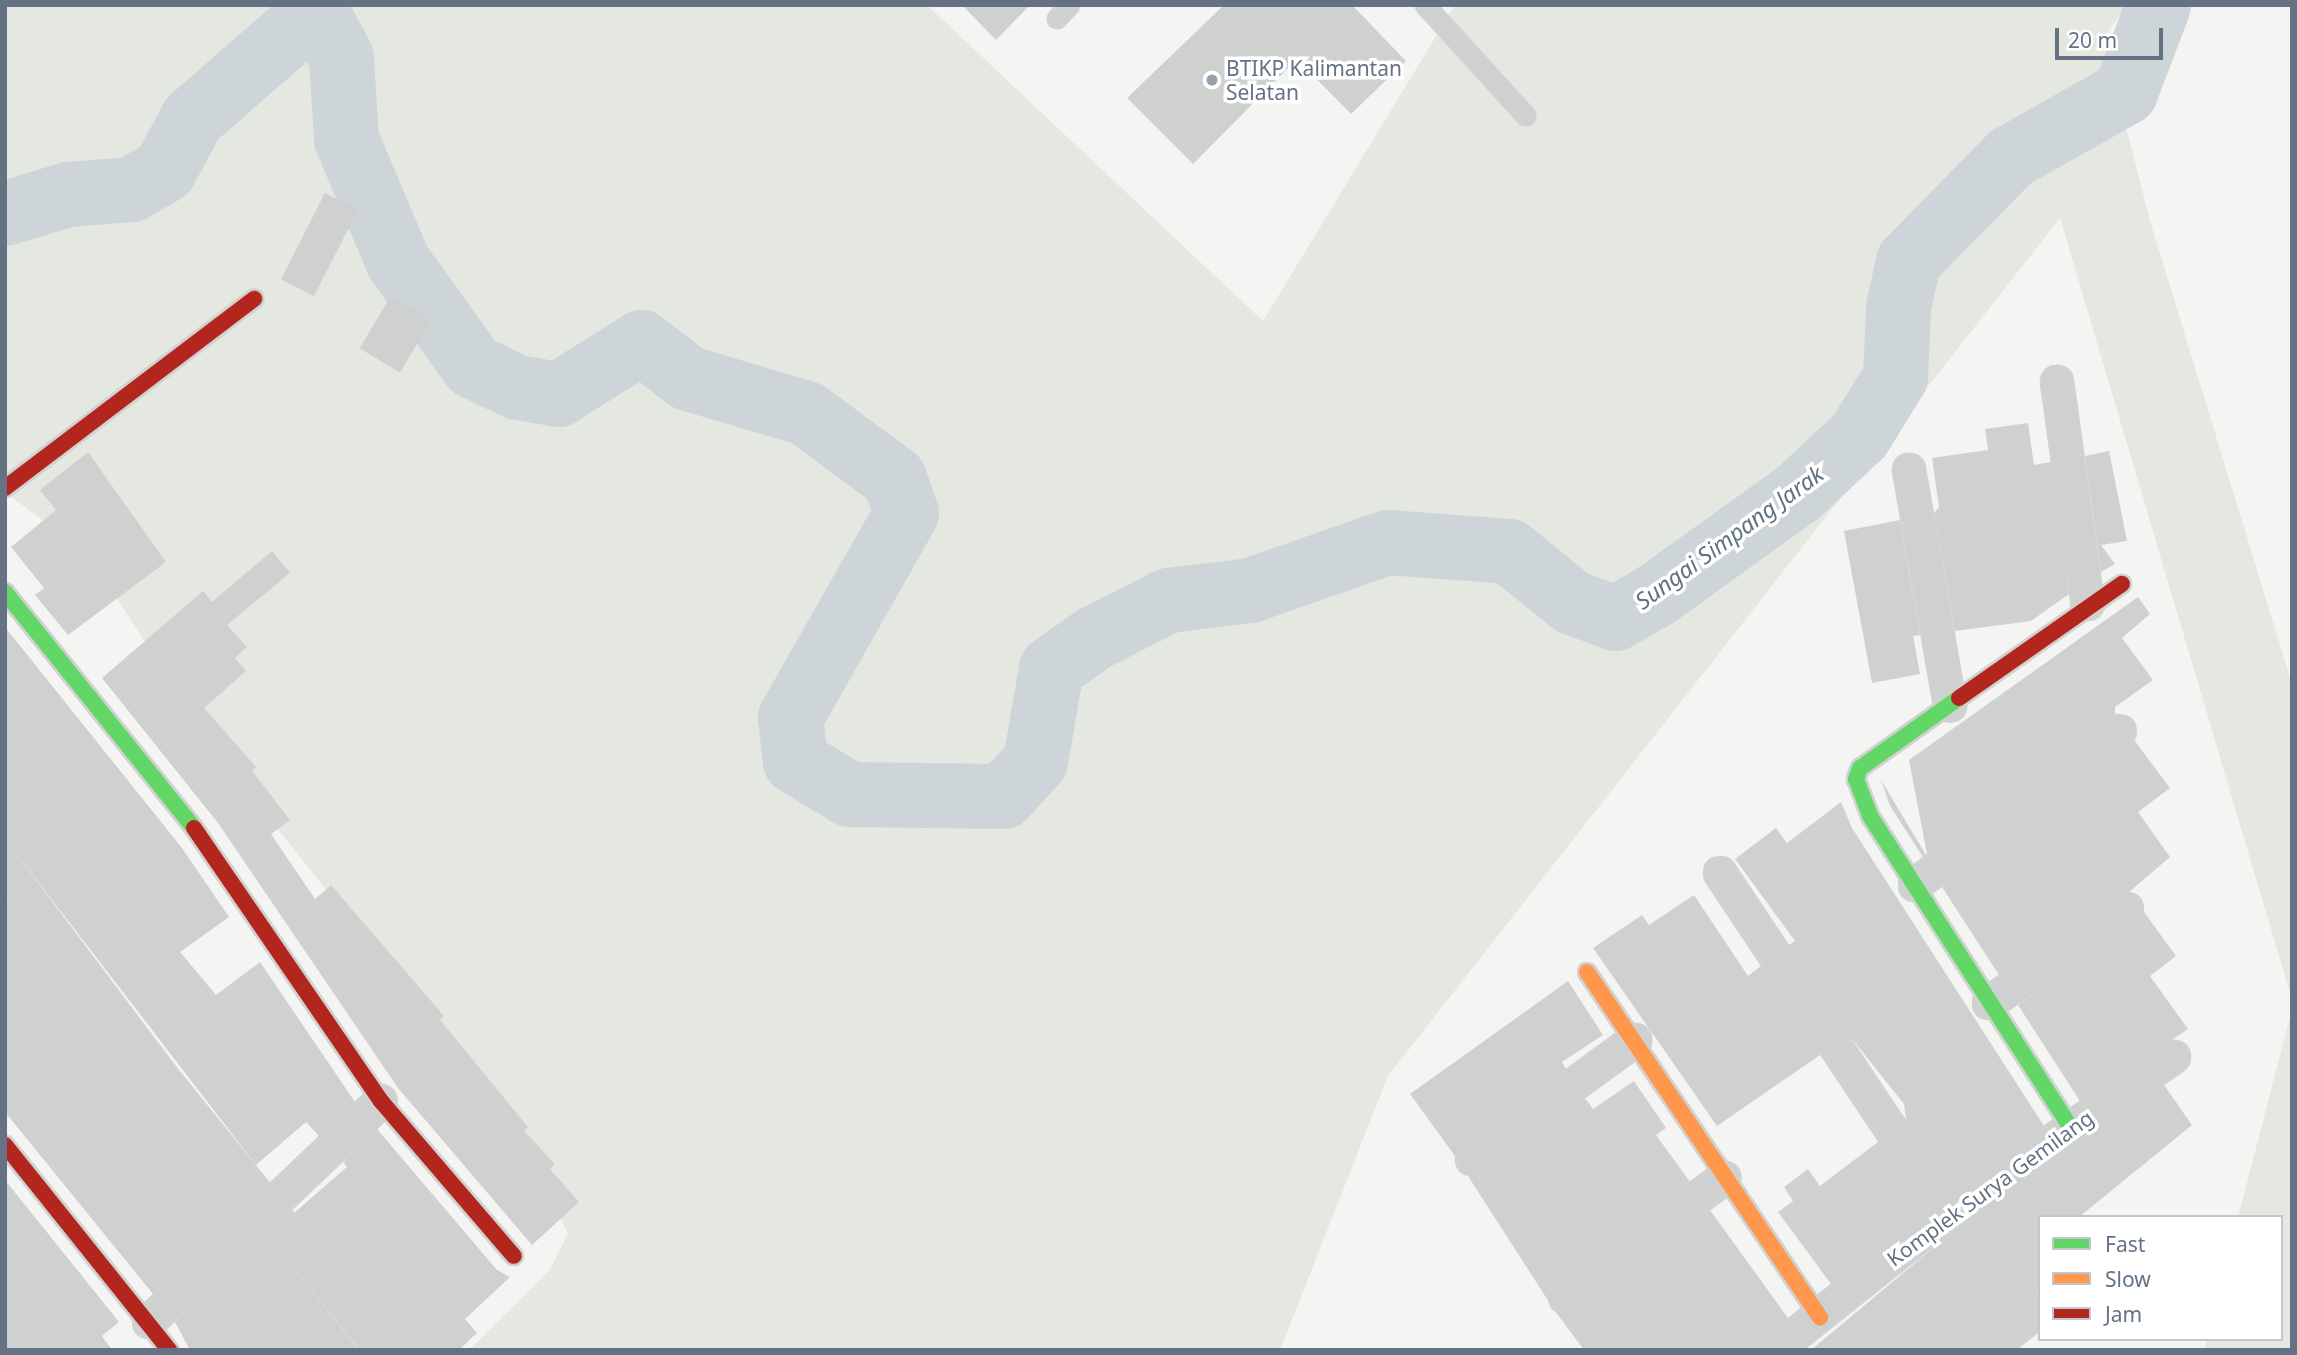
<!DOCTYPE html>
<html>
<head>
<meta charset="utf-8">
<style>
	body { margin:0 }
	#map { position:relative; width:2297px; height:1355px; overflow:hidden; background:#f4f5f3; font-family:"Noto Sans",sans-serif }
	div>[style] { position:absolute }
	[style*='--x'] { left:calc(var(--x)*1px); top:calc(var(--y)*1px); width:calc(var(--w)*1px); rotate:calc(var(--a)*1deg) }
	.green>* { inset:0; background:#e4e8e1 }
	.stream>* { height:10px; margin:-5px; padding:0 5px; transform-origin:5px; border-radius:5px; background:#ced5d9 }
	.river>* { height:65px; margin:-32.5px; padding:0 32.5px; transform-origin:32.5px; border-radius:32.5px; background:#ced5d9 }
	.building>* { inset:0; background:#cfd0d0; transform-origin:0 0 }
	.roads { filter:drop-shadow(2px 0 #d0d2d2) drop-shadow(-2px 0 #d0d2d2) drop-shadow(0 2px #d0d2d2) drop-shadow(0 -2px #d0d2d2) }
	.lane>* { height:16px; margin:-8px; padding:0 8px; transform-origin:8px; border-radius:8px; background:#cfd0d0 }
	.street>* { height:30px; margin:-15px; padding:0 15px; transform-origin:15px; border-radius:15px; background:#cfd0d0 }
	.fast>* { height:16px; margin:-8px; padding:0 8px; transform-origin:8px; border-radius:8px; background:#63d668 }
	.slow>* { height:16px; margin:-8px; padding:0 8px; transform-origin:8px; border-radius:8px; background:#ff974d }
	.jam>* { height:16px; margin:-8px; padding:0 8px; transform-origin:8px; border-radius:8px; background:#b3261e }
	.dots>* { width:19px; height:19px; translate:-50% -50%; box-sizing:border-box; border:4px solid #fff; border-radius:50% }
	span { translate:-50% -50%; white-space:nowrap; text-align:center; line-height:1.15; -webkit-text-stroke:7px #fff; paint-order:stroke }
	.poi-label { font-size:21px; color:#647284 }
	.left { translate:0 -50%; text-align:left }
	.street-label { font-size:21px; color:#647284 }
	.water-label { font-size:23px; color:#5f7481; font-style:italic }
	.frame { position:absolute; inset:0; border:7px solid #647284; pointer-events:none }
	.legend { position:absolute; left:2038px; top:1215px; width:245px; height:126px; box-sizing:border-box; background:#fff; border:2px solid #c1c7ce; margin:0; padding:9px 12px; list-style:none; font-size:21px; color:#647284 }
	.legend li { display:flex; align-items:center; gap:14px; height:35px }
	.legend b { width:35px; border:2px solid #c1c7ce }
	.scale { position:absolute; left:2055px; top:28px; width:108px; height:32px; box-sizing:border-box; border:4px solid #647284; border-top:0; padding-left:9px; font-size:21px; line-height:24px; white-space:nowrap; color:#647284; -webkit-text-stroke:5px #fff; paint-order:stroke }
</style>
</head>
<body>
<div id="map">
	<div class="green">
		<i style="clip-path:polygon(5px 5px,927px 5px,1263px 321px,1455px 5px,2128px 5px,2103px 38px,2151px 224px,2292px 684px,2292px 1000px,2060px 218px,1388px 1076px,1280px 1350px,469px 1350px,549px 1271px,568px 1234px,523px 1136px,216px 752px,89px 555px,5px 492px)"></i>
		<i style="clip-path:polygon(2292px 1009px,2292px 1350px,2204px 1350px,2207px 1339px,2281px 1339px,2281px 1217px,2238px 1217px)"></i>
	</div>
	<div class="stream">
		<i style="--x:316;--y:5;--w:5;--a:90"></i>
	</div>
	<div class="river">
		<i style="--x:5;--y:213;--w:66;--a:-16.8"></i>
		<i style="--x:68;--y:194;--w:63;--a:-4.5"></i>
		<i style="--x:131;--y:189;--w:38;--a:-30"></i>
		<i style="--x:164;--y:170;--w:59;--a:-61.7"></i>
		<i style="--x:192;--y:118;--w:164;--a:-41.1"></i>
		<i style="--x:316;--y:10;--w:53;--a:62"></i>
		<i style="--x:341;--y:57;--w:82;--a:86.5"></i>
		<i style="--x:346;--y:139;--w:134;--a:67.1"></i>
		<i style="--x:398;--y:262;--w:128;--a:54.2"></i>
		<i style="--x:473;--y:366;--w:49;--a:25.5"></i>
		<i style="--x:517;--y:387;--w:42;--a:9.7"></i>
		<i style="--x:558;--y:394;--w:98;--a:-32.1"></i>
		<i style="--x:641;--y:342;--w:59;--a:37.5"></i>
		<i style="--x:688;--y:378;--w:123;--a:16.5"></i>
		<i style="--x:806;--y:413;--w:109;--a:36.5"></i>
		<i style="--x:894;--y:478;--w:37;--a:71"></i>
		<i style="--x:906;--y:513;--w:235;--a:119.6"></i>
		<i style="--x:790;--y:717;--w:44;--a:83.5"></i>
		<i style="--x:795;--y:761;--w:63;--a:31.4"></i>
		<i style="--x:849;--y:794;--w:154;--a:0.7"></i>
		<i style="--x:1003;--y:796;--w:47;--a:-47.6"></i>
		<i style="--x:1035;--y:761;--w:94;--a:-80.2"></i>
		<i style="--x:1051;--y:668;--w:54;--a:-35.2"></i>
		<i style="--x:1095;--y:637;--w:82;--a:-26.9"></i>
		<i style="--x:1168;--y:600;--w:83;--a:-7"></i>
		<i style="--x:1250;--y:590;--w:145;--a:-19.3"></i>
		<i style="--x:1387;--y:542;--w:122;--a:4.2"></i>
		<i style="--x:1509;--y:551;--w:81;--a:39"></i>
		<i style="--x:1572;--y:602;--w:46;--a:20.4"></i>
		<i style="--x:1615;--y:618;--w:46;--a:-29.9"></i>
		<i style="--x:1655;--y:595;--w:175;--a:-35.7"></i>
		<i style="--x:1797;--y:493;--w:85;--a:-43.1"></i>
		<i style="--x:1859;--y:435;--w:68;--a:-58.2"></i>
		<i style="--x:1895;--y:377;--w:70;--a:-87.5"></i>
		<i style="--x:1898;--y:307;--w:47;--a:-77.7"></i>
		<i style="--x:1908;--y:261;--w:146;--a:-45.6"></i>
		<i style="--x:2010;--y:157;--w:132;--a:-29.5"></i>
		<i style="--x:2125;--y:92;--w:93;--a:-69.2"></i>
	</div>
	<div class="building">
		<i style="clip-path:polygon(962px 5px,1030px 5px,996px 40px)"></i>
		<i style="clip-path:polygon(1224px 5px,1352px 5px,1406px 61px,1351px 114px,1297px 59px,1193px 164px,1127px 98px)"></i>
		<i style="left:325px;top:193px;width:37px;height:97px;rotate:27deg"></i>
		<i style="left:391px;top:296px;width:47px;height:61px;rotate:31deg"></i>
		<i style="clip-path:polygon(2028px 423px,2034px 465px,2051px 462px,2069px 594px,2031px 621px,1955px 631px,1934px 513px,1939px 507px,1932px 458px,1988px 450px,1985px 429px)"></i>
		<i style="clip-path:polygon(2109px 451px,2127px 541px,2101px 545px,2115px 564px,2101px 572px,2085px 456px)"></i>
		<i style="clip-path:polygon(88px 452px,166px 562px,68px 635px,35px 595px,44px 588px,11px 547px,56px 510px,40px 490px)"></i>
		<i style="clip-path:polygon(1900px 520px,1920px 635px,1913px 636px,1920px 674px,1872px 683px,1844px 531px)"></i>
		<i style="clip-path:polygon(272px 551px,290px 573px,227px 625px,247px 647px,235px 658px,246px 671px,204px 708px,256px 767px,252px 771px,290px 820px,271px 834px,315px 899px,331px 885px,444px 1016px,440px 1020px,528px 1127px,524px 1131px,555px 1164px,550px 1169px,579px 1202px,532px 1245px,398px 1088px,218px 823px,102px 678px,203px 591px,212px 602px)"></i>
		<i style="clip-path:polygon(2138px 597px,2150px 614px,2122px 638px,2153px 680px,2115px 707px,2115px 715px,1927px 854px,1909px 760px)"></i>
		<i style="clip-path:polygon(5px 627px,182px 848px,229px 917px,180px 952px,216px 995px,260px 962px,355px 1102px,319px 1136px,306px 1122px,256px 1165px,19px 857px,5px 851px)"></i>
		<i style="clip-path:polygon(2134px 740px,2170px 788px,2138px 812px,2170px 857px,2129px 892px,2117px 895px,1999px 975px,1942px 887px)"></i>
		<i style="clip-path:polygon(1881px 780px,1926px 855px,1923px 857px,1890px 806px)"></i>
		<i style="clip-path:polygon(1841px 802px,1852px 828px,2044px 1126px,1952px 1189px,1906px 1121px,1904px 1104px,1849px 1035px,1789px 945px,1795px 941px,1735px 859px,1776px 828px,1787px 843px)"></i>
		<i style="clip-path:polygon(1694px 895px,1748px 976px,1761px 966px,1820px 1055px,1717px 1126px,1593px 948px,1642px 915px,1649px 925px)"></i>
		<i style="clip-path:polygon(5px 897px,244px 1207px,153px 1294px,5px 1112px)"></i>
		<i style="clip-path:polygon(2144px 912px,2176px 956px,2150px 976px,2188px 1029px,2080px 1101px,2018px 1005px,2137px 923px)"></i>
		<i style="clip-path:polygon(1568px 981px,1603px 1035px,1562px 1062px,1566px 1069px,1462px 1145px,1455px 1156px,1410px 1094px)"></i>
		<i style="clip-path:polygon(1634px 1081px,1666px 1128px,1656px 1135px,1690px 1182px,1555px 1283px,1549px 1302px,1468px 1176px,1482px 1173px,1585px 1098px,1593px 1109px)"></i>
		<i style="clip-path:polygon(2164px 1085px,2192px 1125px,2079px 1217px,2040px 1217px,2040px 1292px,1977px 1336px,1971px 1350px,1811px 1350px,1957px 1228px)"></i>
		<i style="clip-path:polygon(377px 1129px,497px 1270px,510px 1277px,465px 1319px,477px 1333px,459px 1350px,399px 1350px,294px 1213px,347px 1167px,343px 1162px)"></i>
		<i style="clip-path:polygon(1878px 1142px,1924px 1210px,1831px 1284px,1778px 1212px,1793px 1201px,1784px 1187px,1808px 1169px,1820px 1186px)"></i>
		<i style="clip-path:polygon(5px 1180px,119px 1322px,102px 1336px,112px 1350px,5px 1350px)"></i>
		<i style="clip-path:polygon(1710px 1210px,1788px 1318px,1765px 1337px,1759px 1350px,1584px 1350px,1555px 1311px,1575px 1311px)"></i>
		<i style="clip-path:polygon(266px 1234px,359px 1350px,190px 1350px,175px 1322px)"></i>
	</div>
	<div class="roads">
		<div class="lane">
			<i style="--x:1425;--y:5;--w:150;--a:47.7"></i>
			<i style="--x:1057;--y:19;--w:19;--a:-47"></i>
		</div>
		<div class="street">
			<i style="--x:2057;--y:382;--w:224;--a:82.1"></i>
			<i style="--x:1909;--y:470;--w:239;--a:80.1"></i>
			<i style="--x:5;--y:868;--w:261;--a:53.1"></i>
			<i style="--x:162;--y:1077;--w:351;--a:51.1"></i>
			<i style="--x:1720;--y:873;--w:410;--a:56.3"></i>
			<i style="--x:1915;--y:885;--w:256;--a:-36.9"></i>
			<i style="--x:1989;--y:1003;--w:167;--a:-34.3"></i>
			<i style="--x:1472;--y:1159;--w:202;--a:-36.1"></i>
			<i style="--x:1565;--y:1297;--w:199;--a:-36.8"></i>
			<i style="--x:149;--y:1322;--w:320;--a:-43.6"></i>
			<i style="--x:1776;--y:1350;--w:218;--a:-38.5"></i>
			<i style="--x:1947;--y:1214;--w:276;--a:-34.7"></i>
			<i style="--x:1988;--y:1350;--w:66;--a:-38.3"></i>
		</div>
		<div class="fast">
			<i style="--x:5;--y:592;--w:302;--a:51.3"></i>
			<i style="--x:1959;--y:698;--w:121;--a:144.7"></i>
			<i style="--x:1860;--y:768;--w:12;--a:110"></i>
			<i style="--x:1856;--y:779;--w:40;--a:69"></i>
			<i style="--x:1870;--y:816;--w:371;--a:57.2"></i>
		</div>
		<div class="slow">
			<i style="--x:1587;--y:972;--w:417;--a:56"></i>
		</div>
		<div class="jam">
			<i style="--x:5;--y:488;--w:313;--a:-37.2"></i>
			<i style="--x:1959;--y:698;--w:199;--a:-35"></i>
			<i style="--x:194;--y:828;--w:331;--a:55.6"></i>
			<i style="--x:381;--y:1101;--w:204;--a:49.4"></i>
			<i style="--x:5;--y:1145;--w:263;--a:51.3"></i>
		</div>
	</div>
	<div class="dots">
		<i style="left:1212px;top:80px;background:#96a0ab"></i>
	</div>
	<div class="poi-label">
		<span class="left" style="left:1226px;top:80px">BTIKP Kalimantan<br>Selatan</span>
	</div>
	<div class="street-label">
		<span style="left:1990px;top:1188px;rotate:-36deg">Komplek Surya Gemilang</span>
	</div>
	<div class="water-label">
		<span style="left:1729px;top:537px;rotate:-36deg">Sungai Simpang Jarak</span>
	</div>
	<div class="frame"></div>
	<ul class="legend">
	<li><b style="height:9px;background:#63d668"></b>Fast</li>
	<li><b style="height:9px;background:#ff974d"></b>Slow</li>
	<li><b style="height:9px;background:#b3261e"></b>Jam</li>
	</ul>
	<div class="scale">20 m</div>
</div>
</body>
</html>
